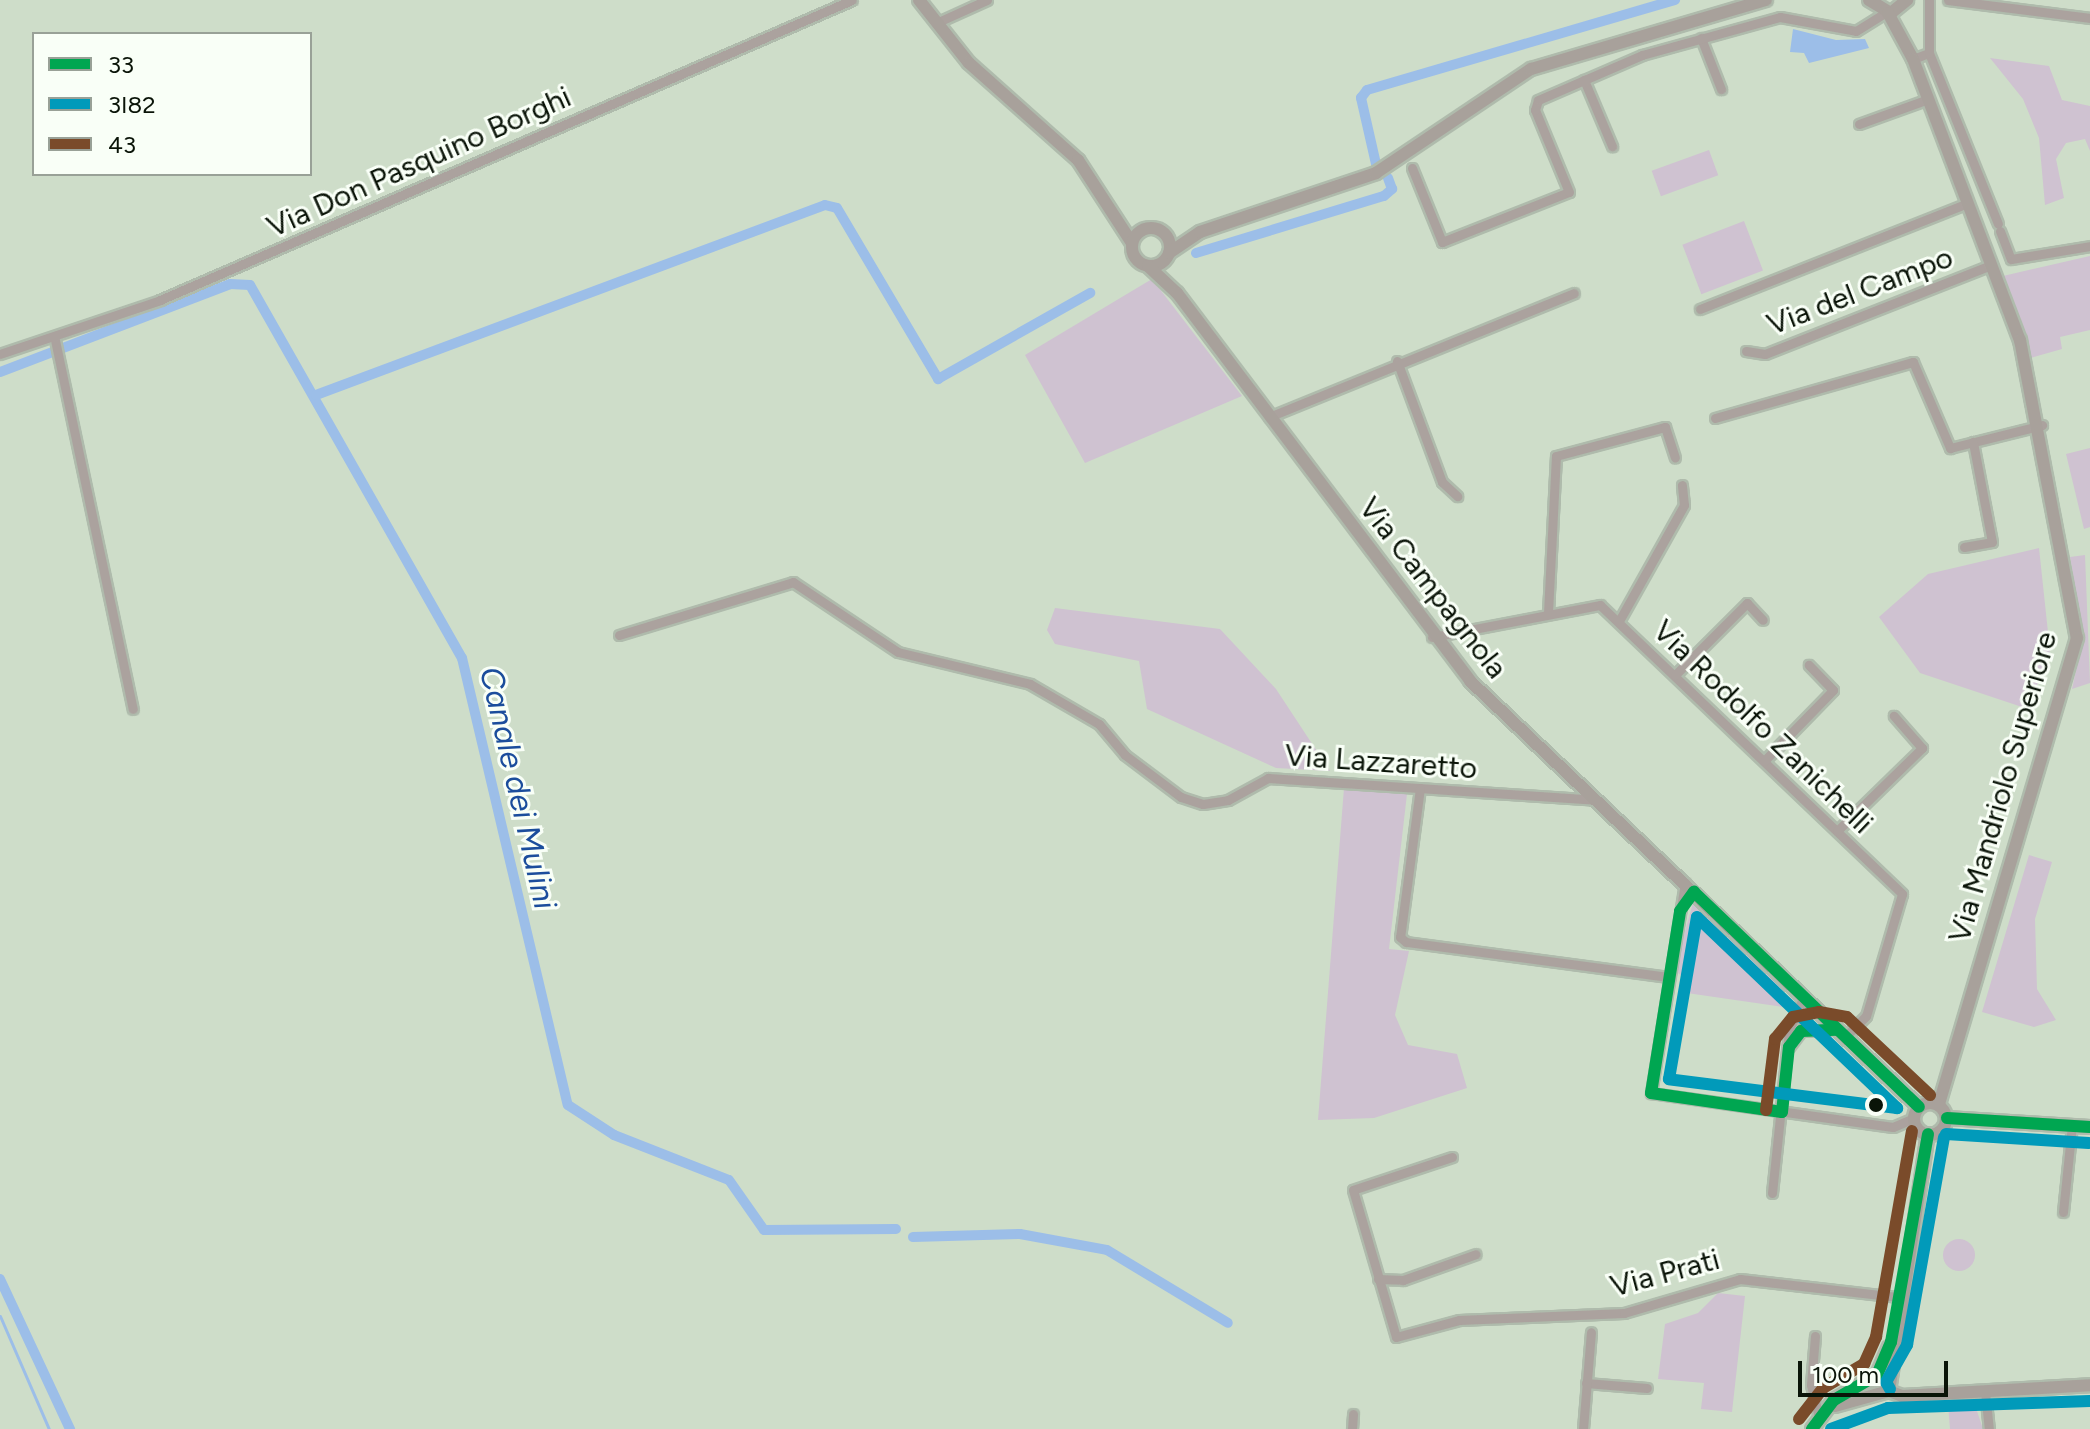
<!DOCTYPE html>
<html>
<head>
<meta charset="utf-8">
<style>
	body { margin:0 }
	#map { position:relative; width:2090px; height:1429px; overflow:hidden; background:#ceddc9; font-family:Figtree,sans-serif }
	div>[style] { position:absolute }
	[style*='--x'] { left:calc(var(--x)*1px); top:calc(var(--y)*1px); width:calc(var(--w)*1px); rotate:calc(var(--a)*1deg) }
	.green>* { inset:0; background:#cfc2d1; transform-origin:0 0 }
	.round { border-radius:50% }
	.water>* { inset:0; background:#9cbee8 }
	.stream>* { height:3px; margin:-1.5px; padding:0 1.5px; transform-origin:1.5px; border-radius:1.5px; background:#9cbee8 }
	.canal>* { height:10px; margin:-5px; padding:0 5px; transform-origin:5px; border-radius:5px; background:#9cbee8 }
	.roads { filter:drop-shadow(2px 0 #afbbac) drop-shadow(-2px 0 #afbbac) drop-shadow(0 2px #afbbac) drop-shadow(0 -2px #afbbac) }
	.street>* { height:9px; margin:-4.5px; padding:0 4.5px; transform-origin:4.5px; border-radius:4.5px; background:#aba29e }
	.secondary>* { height:12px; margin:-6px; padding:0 6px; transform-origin:6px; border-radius:6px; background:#a8a19b }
	.secondary>.ring { margin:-6px; padding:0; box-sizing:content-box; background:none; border:12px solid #a8a19b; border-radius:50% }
	.bus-1>* { height:12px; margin:-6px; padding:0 6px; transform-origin:6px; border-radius:6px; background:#00a651 }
	.bus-2>* { height:12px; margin:-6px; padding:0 6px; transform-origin:6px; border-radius:6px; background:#019aba }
	.bus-3>* { height:12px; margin:-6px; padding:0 6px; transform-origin:6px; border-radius:6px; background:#7a4b2a }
	.dots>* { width:22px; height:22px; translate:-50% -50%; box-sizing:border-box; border:4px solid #f9fff7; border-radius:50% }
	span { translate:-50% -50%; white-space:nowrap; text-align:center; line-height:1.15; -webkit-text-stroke:6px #f9fff7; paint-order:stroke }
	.street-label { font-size:30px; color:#0a1408 }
	.water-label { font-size:32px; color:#1b4d9c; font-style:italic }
	.legend { position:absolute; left:32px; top:32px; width:280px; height:144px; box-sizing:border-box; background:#f9fff7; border:2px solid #99a197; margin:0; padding:10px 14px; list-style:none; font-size:24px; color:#0a1408 }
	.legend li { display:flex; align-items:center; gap:16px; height:40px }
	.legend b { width:40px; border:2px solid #99a197 }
	.scale { position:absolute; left:1798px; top:1361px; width:150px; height:36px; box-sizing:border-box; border:4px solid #0a1408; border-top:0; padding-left:10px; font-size:24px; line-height:28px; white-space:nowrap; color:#0a1408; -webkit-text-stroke:6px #f9fff7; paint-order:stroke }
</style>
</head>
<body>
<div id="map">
	<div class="green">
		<i style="clip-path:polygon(1990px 58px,2049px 66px,2062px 100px,2090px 106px,2090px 151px,2085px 139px,2066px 143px,2056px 159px,2064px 198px,2045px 205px,2039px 138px,2023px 99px)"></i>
		<i style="left:1709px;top:150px;width:27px;height:61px;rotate:70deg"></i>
		<i style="left:1744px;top:221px;width:53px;height:66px;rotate:69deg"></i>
		<i style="clip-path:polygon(2090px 256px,2090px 330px,2060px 337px,2062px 349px,2030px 358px,2003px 276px)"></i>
		<i style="clip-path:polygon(1152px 279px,1242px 396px,1085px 463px,1025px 355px)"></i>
		<i style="clip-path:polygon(2090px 448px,2090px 527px,2084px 529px,2066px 454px)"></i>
		<i style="clip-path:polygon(2039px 548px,2050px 651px,2028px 709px,1920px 673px,1879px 617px,1928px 574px)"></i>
		<i style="clip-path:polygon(2085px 555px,2090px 683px,2072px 689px,2083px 637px,2070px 557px)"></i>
		<i style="clip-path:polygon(1055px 608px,1220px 629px,1276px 689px,1330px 771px,1276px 768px,1147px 709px,1139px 661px,1055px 644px,1047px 630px)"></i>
		<i style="clip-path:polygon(1344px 788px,1407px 794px,1389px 949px,1409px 951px,1395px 1015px,1408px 1045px,1457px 1054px,1467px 1088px,1374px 1118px,1318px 1120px)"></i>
		<i style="clip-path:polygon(2029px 855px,2052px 862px,2035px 919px,2037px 989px,2056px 1020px,2034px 1027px,1982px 1012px)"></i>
		<i style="clip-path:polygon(1693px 903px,1778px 981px,1783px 1007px,1680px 992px,1682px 976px,1674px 970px)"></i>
		<i class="round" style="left:1943px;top:1239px;width:32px;height:32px"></i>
		<i style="clip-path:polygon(1718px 1293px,1745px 1296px,1732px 1412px,1701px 1409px,1704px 1383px,1658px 1379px,1665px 1324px,1698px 1313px)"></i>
		<i style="clip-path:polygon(1948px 1404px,1975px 1405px,1983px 1429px,1950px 1429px)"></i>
	</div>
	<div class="water">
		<i style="clip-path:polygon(1793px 29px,1836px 40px,1865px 39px,1869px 48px,1809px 63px,1804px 53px,1790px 52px)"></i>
	</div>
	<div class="stream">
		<i style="--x:0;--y:1316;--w:123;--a:66.6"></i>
	</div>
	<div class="canal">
		<i style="--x:1376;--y:164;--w:68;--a:-102.8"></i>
		<i style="--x:1361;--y:98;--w:10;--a:-53"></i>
		<i style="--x:1367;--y:90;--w:321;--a:-16.3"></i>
		<i style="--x:1196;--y:253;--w:196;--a:-16.9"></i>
		<i style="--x:1384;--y:196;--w:11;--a:-41"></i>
		<i style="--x:1392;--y:189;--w:12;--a:-110"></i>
		<i style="--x:0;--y:372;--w:246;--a:-20.9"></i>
		<i style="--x:230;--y:284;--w:20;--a:3"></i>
		<i style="--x:250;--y:285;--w:429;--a:60.4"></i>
		<i style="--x:462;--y:658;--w:459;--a:76.7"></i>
		<i style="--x:568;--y:1105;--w:55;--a:33.1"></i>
		<i style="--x:614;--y:1135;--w:123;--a:21.4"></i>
		<i style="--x:729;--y:1180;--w:61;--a:55"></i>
		<i style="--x:764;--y:1230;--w:132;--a:-0.4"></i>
		<i style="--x:316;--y:395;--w:543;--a:-20.47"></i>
		<i style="--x:825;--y:205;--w:12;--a:14"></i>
		<i style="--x:837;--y:208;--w:199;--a:59.4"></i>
		<i style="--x:938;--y:379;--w:175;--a:-29.5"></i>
		<i style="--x:913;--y:1237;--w:107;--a:-1.6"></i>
		<i style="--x:1020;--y:1234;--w:88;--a:10.4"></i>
		<i style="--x:1107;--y:1250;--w:141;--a:31.1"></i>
		<i style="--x:0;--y:1279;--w:166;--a:65"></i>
	</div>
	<div class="roads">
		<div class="street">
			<i style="--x:1948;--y:0;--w:143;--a:7.2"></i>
			<i style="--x:936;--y:23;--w:56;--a:-24.3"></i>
			<i style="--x:1701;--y:38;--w:55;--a:68.6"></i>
			<i style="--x:1929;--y:53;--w:184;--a:68"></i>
			<i style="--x:1913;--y:59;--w:17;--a:-21"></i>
			<i style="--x:1929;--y:53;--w:53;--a:-90"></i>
			<i style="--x:1584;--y:80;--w:72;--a:67"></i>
			<i style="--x:1859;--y:124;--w:73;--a:-19.9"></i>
			<i style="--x:1412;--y:168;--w:80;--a:67.9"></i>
			<i style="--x:1442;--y:242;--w:136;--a:-21.5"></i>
			<i style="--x:1569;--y:192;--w:89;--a:-112.5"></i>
			<i style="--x:1535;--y:110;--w:10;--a:-73"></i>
			<i style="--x:1538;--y:100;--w:113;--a:-23.4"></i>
			<i style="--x:1642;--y:55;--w:143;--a:-15.4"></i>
			<i style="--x:1780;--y:17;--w:77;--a:10.4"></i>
			<i style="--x:1856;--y:31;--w:34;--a:-32"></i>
			<i style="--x:2000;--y:231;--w:30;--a:69"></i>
			<i style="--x:2011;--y:259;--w:80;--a:-9.3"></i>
			<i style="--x:1700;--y:309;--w:288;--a:-21.6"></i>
			<i style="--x:55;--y:340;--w:377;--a:78.1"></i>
			<i style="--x:1746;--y:351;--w:19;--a:9"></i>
			<i style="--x:1765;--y:354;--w:243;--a:-21.5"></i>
			<i style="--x:0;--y:354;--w:169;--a:-18.6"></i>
			<i style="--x:160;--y:300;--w:754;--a:-23.44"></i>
			<i style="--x:1397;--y:361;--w:129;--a:69.6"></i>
			<i style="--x:1442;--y:482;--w:21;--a:43"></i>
			<i style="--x:1269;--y:417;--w:329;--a:-22.1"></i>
			<i style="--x:1715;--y:418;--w:206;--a:-15.8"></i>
			<i style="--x:1913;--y:362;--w:94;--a:66.7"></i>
			<i style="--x:1950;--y:448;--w:95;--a:-14"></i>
			<i style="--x:1964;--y:547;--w:28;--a:-10"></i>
			<i style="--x:1992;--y:542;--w:102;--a:-100.8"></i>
			<i style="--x:1548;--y:613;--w:157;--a:-87.1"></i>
			<i style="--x:1556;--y:456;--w:113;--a:-14.9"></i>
			<i style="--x:1665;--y:427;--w:32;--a:72"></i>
			<i style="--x:1619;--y:621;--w:133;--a:-60.7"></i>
			<i style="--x:1684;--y:505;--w:20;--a:-96"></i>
			<i style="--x:619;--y:635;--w:182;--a:-16.9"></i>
			<i style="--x:793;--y:582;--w:126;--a:33.7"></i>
			<i style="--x:898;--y:652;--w:136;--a:13.6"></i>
			<i style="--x:1030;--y:684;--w:80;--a:30.1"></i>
			<i style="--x:1099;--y:724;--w:40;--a:50"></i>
			<i style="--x:1125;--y:755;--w:70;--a:36.9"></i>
			<i style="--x:1181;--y:797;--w:23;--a:18"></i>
			<i style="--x:1203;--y:804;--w:25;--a:-9"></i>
			<i style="--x:1228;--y:800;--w:46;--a:-28.8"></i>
			<i style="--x:1268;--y:778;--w:328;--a:3.8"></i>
			<i style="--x:1432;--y:637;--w:171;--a:-10.8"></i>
			<i style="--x:1600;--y:605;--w:418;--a:43.7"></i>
			<i style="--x:1902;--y:894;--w:127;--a:106.4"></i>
			<i style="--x:1866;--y:1016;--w:30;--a:135"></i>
			<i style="--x:1675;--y:675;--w:102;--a:-45"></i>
			<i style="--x:1747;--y:603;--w:23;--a:47"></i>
			<i style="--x:1764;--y:761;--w:99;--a:-45.8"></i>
			<i style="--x:1833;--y:690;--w:35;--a:-134"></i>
			<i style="--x:1420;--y:788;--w:150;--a:97.6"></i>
			<i style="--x:1400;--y:937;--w:8;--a:40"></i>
			<i style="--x:1406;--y:942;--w:264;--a:7.6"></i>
			<i style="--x:1837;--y:831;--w:119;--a:-44.3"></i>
			<i style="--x:1922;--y:748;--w:43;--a:-131.2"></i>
			<i style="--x:1685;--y:883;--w:213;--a:99.2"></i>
			<i style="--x:1651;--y:1093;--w:244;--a:8"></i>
			<i style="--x:1893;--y:1127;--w:23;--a:-23"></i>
			<i style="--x:1801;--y:1031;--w:29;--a:-70"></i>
			<i style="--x:1789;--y:1047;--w:20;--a:-53"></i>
			<i style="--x:1801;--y:1031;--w:36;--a:-2"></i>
			<i style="--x:1452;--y:1157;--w:104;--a:161.6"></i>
			<i style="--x:1353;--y:1190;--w:153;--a:73.7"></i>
			<i style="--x:1396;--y:1337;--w:65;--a:-15.1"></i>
			<i style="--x:1459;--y:1320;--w:165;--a:-2.4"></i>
			<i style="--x:1624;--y:1313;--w:121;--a:-16.3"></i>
			<i style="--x:1740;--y:1279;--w:160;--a:6.5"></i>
			<i style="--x:1772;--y:1193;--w:164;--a:-84"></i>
			<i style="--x:1789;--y:1030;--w:36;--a:-66"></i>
			<i style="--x:2063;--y:1212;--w:87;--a:-84.1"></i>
			<i style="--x:1378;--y:1279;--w:25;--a:2"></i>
			<i style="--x:1403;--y:1280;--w:77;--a:-19.6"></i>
			<i style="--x:1815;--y:1336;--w:49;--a:94.7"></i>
			<i style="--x:1811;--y:1385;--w:32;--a:76"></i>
			<i style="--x:1586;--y:1383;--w:61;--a:4.7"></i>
			<i style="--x:1985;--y:1392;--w:37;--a:84"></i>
			<i style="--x:1352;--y:1429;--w:15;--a:-86"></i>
			<i style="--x:1583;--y:1429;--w:97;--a:-85.3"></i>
		</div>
		<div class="secondary">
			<i style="--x:919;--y:0;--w:80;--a:51.6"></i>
			<i style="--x:969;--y:63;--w:146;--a:41.7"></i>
			<i style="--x:1078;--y:160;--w:99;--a:57"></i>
			<i style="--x:1869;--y:0;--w:26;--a:31"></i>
			<i style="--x:1891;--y:13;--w:21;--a:-39"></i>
			<i style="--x:1888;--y:13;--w:52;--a:61.5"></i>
			<i style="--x:1913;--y:59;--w:301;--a:69.2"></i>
			<i style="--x:2020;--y:340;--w:303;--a:79.2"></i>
			<i style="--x:2077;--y:638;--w:487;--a:106.5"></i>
			<i class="ring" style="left:1132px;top:228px;width:26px;height:26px"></i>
			<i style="--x:1169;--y:253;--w:37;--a:-34"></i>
			<i style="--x:1200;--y:232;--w:186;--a:-18.5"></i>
			<i style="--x:1376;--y:173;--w:187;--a:-33.9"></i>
			<i style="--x:1531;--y:69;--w:245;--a:-16.4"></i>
			<i style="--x:1148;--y:266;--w:40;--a:43"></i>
			<i style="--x:1177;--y:293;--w:486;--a:52.9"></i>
			<i style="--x:1470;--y:681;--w:619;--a:43.49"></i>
			<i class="ring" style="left:1914px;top:1103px;width:20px;height:20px"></i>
			<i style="--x:1947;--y:1118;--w:143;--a:3.6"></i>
			<i style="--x:1889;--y:1391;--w:260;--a:-81.4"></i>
			<i style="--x:1889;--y:1391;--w:14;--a:21"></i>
			<i style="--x:1902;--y:1396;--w:188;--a:-3.3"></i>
			<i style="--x:1835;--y:1406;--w:56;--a:-15.5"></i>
			<i style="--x:1812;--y:1429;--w:36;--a:-53"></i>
			<i style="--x:1834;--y:1400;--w:50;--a:-30.2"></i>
			<i style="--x:1877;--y:1375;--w:30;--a:-67"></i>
		</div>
	</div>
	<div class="bus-1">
		<i style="--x:1694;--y:892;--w:311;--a:43.7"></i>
		<i style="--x:1651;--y:1093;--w:184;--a:-80.9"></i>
		<i style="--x:1680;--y:911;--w:24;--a:-54"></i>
		<i style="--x:1651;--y:1093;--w:132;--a:8.3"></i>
		<i style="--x:1782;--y:1112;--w:65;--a:-83.9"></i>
		<i style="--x:1789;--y:1047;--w:20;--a:-53"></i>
		<i style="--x:1801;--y:1031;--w:36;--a:-2"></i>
		<i style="--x:1947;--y:1118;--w:143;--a:3.6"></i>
		<i style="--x:1812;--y:1429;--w:36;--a:-53"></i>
		<i style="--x:1834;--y:1400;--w:50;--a:-30.2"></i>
		<i style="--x:1877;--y:1375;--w:36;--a:-67"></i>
		<i style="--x:1891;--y:1342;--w:211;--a:-79.9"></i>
	</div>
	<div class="bus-2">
		<i style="--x:1697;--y:917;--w:277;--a:43.7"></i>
		<i style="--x:1897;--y:1108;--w:230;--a:-172.8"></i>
		<i style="--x:1669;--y:1079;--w:164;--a:-80.2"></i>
		<i style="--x:1946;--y:1134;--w:143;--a:3.6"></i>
		<i style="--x:1890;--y:1389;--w:8;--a:-120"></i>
		<i style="--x:1886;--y:1382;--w:43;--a:-60.4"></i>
		<i style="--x:1907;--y:1345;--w:211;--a:-79.9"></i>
		<i style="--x:1831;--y:1429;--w:61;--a:-20.2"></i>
		<i style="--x:1888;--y:1408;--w:202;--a:-2"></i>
	</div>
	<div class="bus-3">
		<i style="--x:1766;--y:1110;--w:72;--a:-82.8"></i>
		<i style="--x:1775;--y:1039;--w:28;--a:-51"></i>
		<i style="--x:1793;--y:1017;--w:26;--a:-11"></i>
		<i style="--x:1819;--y:1012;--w:28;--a:10"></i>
		<i style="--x:1847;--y:1017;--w:114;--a:43.2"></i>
		<i style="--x:1799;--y:1419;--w:39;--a:-52"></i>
		<i style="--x:1823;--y:1388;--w:48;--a:-30.3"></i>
		<i style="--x:1864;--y:1364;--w:30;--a:-66"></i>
		<i style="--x:1876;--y:1337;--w:209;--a:-80.1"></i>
	</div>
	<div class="dots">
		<i style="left:1876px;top:1105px;background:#0a1408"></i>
	</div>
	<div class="street-label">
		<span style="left:419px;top:162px;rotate:-24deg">Via Don Pasquino Borghi</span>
		<span style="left:1860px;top:291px;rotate:-21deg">Via del Campo</span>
		<span style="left:1433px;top:588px;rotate:52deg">Via Campagnola</span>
		<span style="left:1763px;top:727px;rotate:44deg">Via Rodolfo Zanichelli</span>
		<span style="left:1381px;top:762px;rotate:4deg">Via Lazzaretto</span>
		<span style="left:2003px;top:787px;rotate:-74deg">Via Mandriolo Superiore</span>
		<span style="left:1665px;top:1273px;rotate:-15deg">Via Prati</span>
	</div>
	<div class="water-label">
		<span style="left:518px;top:788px;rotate:77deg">Canale dei Mulini</span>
	</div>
	<ul class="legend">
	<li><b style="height:10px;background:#00a651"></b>33</li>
	<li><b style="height:10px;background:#019aba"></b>3I82</li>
	<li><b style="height:10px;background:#7a4b2a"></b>43</li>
	</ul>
	<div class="scale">100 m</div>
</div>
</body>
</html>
